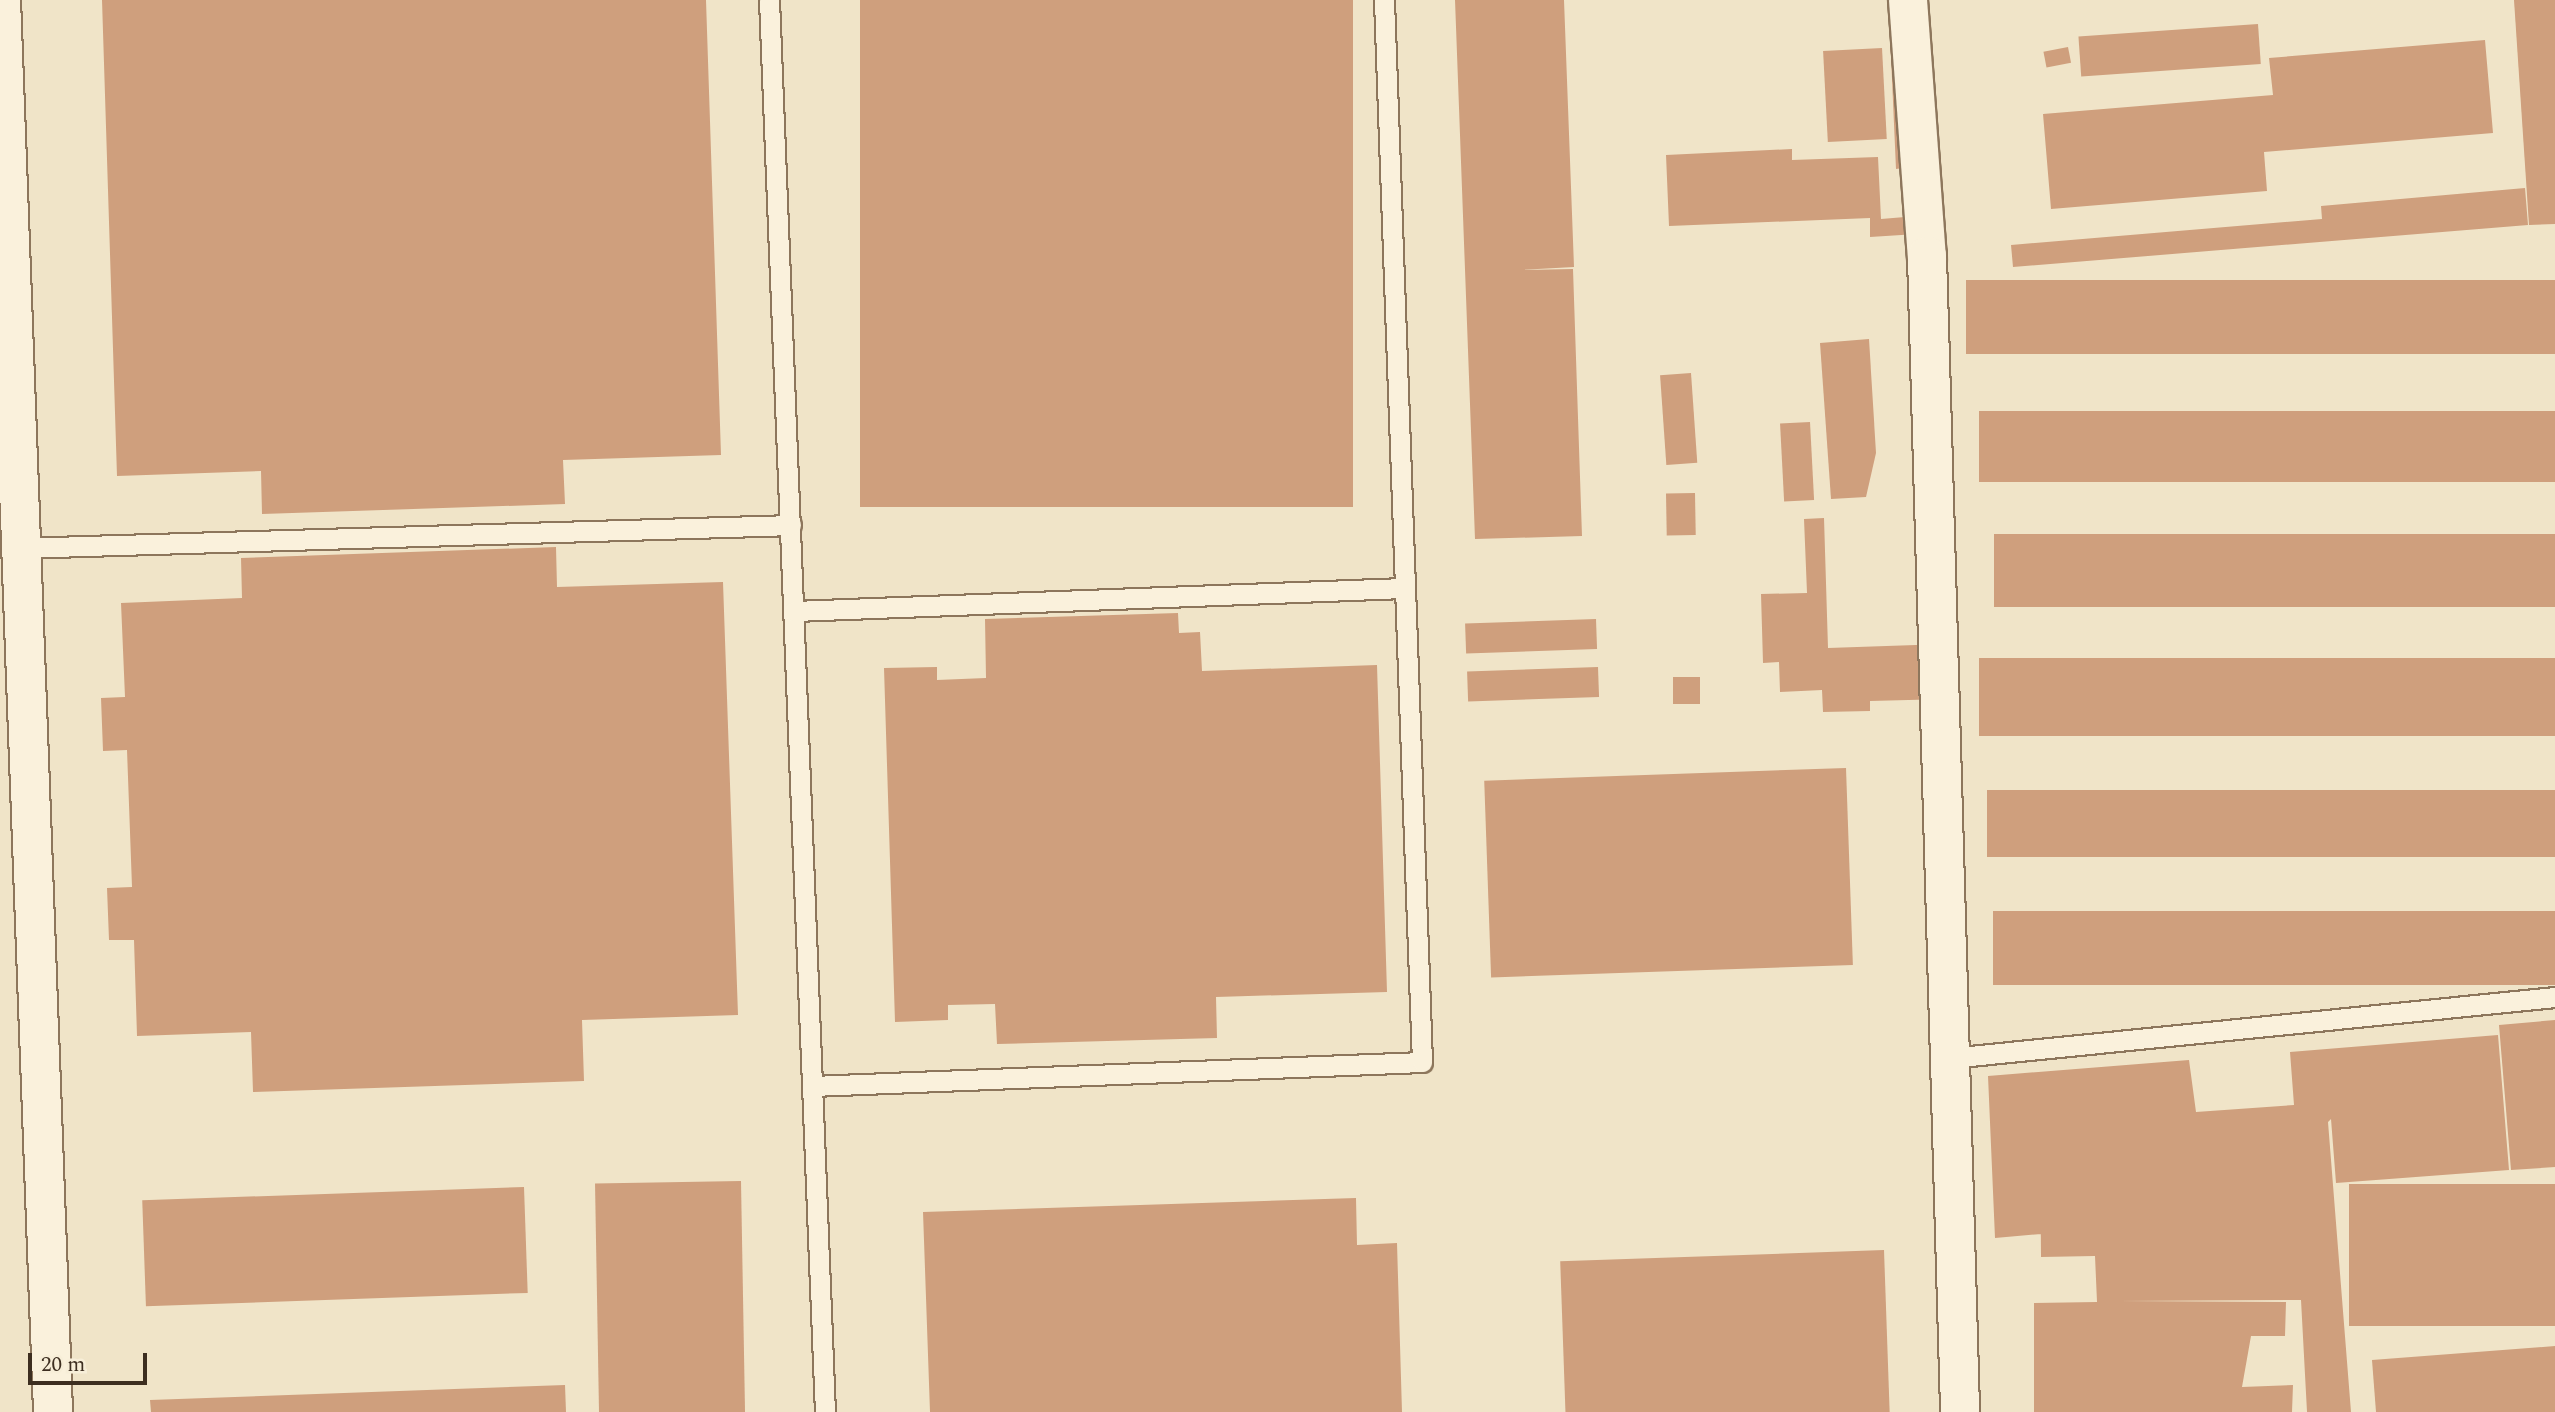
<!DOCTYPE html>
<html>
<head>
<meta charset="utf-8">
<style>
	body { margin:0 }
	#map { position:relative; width:2555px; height:1412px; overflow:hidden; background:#f0e4c8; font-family:Spectral,serif }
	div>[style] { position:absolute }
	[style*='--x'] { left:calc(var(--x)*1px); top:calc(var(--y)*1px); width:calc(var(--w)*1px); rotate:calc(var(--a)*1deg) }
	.building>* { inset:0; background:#cf9f7d; transform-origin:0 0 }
	.roads { filter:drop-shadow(2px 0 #8d765c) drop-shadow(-2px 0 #8d765c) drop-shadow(0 2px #8d765c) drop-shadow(0 -2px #8d765c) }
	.service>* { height:19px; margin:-9.5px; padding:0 9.5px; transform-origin:9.5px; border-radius:9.5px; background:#faf1dc }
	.minor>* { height:38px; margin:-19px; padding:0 19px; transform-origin:19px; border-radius:19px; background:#faf1dc }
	span { translate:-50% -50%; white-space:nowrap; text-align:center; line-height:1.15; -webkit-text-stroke:5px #f7eed8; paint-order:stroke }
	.scale { position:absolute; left:28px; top:1353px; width:119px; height:32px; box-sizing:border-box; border:4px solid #3d2e20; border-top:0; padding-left:9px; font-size:21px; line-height:24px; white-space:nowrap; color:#3d2e20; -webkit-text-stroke:5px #f7eed8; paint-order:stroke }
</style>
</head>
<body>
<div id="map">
	<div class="building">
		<i style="clip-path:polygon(102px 0,706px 0,721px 455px,563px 460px,565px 504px,262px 514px,261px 471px,117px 476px)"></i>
		<i style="left:860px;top:0;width:493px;height:507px"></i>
		<i style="clip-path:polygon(1455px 0,1564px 0,1574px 267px,1521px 270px,1573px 269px,1582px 536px,1475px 539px)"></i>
		<i style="clip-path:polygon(2514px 0,2555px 0,2555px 224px,2529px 225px)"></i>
		<i style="left:2258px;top:24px;width:40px;height:180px;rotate:86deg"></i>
		<i style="clip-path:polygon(1890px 34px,1912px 34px,1917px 234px,1870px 237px,1870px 218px,1669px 226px,1666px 155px,1792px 149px,1792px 160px,1878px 157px,1881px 219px,1905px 217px,1903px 168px,1896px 169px)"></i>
		<i style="clip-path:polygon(2485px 40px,2493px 133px,2264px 152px,2267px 191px,2051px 209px,2043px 114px,2273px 95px,2269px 58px)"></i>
		<i style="left:2068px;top:47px;width:16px;height:25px;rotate:79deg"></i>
		<i style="left:1882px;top:48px;width:91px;height:59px;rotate:87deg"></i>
		<i style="clip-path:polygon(2525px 188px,2528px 225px,2013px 267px,2011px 245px,2322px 219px,2321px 206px)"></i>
		<i style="left:2555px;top:280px;width:74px;height:589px;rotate:90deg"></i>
		<i style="clip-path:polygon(1869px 339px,1876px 453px,1866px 497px,1831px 499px,1820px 343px)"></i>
		<i style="left:1691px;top:373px;width:90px;height:31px;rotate:86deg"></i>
		<i style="left:2555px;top:411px;width:71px;height:576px;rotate:90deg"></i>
		<i style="left:1810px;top:422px;width:78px;height:30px;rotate:87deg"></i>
		<i style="left:1695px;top:493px;width:42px;height:29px;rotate:89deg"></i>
		<i style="clip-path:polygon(1824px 518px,1828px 648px,1945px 644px,1947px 699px,1870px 701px,1870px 711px,1823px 712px,1822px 690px,1780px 692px,1779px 662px,1763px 663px,1761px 594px,1807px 593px,1804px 519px)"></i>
		<i style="left:2555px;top:534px;width:73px;height:561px;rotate:90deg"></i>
		<i style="clip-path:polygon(556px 547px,557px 587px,723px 582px,738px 1015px,582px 1020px,584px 1081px,253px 1092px,251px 1032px,137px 1036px,134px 940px,109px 940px,107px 888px,132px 887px,127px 750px,103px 751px,101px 698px,125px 697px,121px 603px,242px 598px,241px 558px)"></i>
		<i style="clip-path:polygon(1178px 613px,1179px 633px,1200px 632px,1202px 671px,1377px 665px,1387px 992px,1216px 997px,1217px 1038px,997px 1044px,995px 1004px,948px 1005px,948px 1020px,895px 1022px,884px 668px,937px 667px,937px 680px,986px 678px,985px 619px)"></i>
		<i style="left:1596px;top:619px;width:30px;height:131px;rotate:88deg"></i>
		<i style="left:2555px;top:658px;width:78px;height:576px;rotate:90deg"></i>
		<i style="left:1598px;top:667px;width:30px;height:131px;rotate:88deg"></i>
		<i style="left:1700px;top:677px;width:27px;height:27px;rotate:90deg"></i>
		<i style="left:1846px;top:768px;width:197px;height:362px;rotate:88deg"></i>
		<i style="left:2555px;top:790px;width:67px;height:568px;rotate:90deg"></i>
		<i style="left:2555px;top:911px;width:74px;height:562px;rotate:90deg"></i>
		<i style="clip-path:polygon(2555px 1020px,2555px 1167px,2511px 1170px,2499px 1025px)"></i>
		<i style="clip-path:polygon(2498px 1035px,2509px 1170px,2336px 1183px,2331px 1119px,2328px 1122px,2351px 1412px,2307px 1412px,2301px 1300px,2119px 1301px,2286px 1302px,2285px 1336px,2251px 1336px,2242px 1387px,2293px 1385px,2292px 1412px,2034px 1412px,2034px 1303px,2097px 1302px,2095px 1256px,2041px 1257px,2040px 1134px,2041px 1234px,1995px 1238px,1988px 1076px,2189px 1060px,2196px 1112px,2294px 1105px,2290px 1052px)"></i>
		<i style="left:741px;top:1181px;width:231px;height:146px;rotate:89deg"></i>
		<i style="left:2555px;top:1184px;width:142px;height:206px;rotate:90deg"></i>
		<i style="left:524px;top:1187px;width:106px;height:382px;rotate:88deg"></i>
		<i style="clip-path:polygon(1356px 1198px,1357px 1245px,1397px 1243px,1402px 1412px,930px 1412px,923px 1212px)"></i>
		<i style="left:1884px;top:1250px;width:162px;height:324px;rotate:88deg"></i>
		<i style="clip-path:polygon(2555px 1346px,2555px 1412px,2376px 1412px,2372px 1360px)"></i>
		<i style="clip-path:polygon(565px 1385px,566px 1412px,151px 1412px,150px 1400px)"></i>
	</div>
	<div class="roads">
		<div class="service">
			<i style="--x:769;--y:0;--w:1413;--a:87.73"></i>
			<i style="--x:18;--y:548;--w:773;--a:-1.7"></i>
			<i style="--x:794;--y:611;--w:611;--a:-2.16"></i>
			<i style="--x:1950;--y:1058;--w:608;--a:-5.76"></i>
			<i style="--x:812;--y:1086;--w:610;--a:-2.25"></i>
			<i style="--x:1422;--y:1062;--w:1063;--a:-92.05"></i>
		</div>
		<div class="minor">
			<i style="--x:1;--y:0;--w:1413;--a:87.89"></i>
			<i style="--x:1908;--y:0;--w:257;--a:85.8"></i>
			<i style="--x:1927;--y:256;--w:1156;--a:88.36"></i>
		</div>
	</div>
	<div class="scale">20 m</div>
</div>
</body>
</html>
